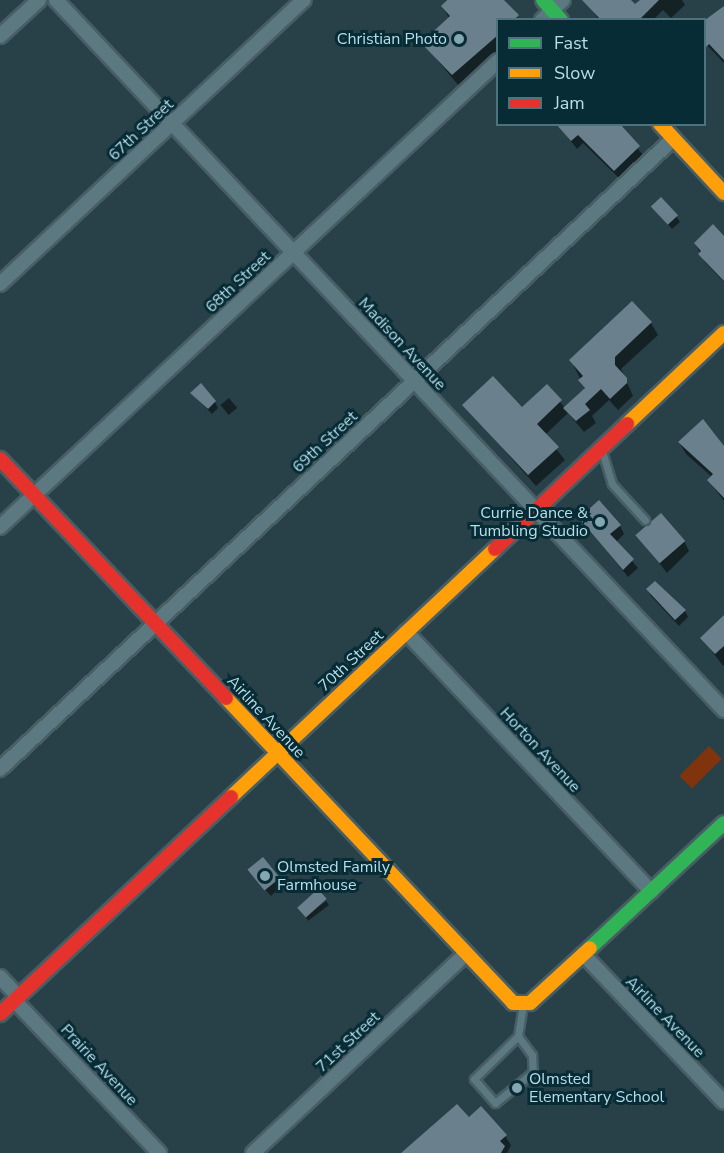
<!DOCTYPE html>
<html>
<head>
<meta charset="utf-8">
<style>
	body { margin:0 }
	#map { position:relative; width:724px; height:1153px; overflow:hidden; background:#284047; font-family:"Nunito Sans",sans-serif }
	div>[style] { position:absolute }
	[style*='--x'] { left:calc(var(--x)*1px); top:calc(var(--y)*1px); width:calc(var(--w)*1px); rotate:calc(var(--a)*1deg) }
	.green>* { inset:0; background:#80340e; transform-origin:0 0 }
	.shadow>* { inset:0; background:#0007; transform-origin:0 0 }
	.building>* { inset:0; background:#6a808c; transform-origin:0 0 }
	.roads { filter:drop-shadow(2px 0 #485e65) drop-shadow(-2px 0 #485e65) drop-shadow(0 2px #485e65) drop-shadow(0 -2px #485e65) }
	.lane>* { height:7px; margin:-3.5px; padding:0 3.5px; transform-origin:3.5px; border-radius:3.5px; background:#5c7881 }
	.street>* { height:14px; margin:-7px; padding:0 7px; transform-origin:7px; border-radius:7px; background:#5c7881 }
	.fast>* { height:14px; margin:-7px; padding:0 7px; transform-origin:7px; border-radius:7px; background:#30b455 }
	.slow>* { height:14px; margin:-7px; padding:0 7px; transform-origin:7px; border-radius:7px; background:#ff9f0a }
	.jam>* { height:14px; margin:-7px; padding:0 7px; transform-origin:7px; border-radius:7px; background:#e5322d }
	.dots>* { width:16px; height:16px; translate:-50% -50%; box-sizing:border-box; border:3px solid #072c36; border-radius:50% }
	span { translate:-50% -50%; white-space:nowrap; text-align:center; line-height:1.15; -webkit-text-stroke:6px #072c36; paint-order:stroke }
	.poi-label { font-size:16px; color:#b7deeb }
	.right { translate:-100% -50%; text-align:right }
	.left { translate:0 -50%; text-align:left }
	.street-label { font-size:16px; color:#b7deeb }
	.legend { position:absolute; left:496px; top:18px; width:210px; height:108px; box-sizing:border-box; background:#072c36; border:2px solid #4d737e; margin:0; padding:8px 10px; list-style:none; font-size:18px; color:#b7deeb }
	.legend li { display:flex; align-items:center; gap:12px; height:30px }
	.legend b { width:30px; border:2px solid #4d737e }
</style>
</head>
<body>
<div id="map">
	<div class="green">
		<i style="left:709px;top:746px;width:18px;height:42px;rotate:45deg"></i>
	</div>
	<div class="shadow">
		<i style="clip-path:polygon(446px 0,502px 0,520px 20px,498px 20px,498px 51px,459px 86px,423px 43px,449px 18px,442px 6px)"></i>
		<i style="clip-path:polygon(591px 0,629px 0,635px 7px,642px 0,682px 0,685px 5px,671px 18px,663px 10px,653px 20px,599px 20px,587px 3px)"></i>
		<i style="clip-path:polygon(724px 6px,724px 63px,704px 42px,704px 23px)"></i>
		<i style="clip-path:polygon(617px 124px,644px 156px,620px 179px,583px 143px,577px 149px,559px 126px)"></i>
		<i style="clip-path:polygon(653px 207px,676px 216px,680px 222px,672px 229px)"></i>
		<i style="clip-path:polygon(724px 238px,724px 282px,705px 262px,695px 243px)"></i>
		<i style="clip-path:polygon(651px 323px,658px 335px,621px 369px,633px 396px,618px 410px,609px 400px,592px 416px,596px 423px,584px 432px,568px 413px,545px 435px,565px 460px,536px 486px,464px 405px,522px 409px,546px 386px,565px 408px,585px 389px,571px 360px)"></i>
		<i style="clip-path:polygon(192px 394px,215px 402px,218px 408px,212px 414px)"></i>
		<i style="left:229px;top:398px;width:13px;height:11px;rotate:51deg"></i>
		<i style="clip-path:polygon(679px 442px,724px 447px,724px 501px,709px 481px,712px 477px,686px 454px)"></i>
		<i style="clip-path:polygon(581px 519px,620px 526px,624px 534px,616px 542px,638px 568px,628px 577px)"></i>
		<i style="clip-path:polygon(639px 537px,684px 541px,689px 551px,667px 573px)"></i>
		<i style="clip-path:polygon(655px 583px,685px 611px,688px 617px,679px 626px,651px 596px,648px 590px)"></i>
		<i style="clip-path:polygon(724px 617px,724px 665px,723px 666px,702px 638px)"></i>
		<i style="clip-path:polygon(262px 859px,282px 885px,271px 896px,253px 876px)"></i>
		<i style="left:326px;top:901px;width:5px;height:26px;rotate:53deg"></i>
		<i style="clip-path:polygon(469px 1119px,505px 1136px,511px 1145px,507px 1153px,404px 1153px)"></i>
	</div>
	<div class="building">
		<i style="clip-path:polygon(447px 0,504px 0,519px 15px,514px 20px,498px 20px,498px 35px,452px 75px,421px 43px,450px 16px,441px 6px)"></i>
		<i style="clip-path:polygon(582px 0,631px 0,635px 4px,640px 0,659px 0,639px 20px,601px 20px)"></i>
		<i style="clip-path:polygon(724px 6px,724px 60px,709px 44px,705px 48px,705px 20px)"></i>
		<i style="clip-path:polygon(556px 124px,620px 124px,640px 146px,614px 171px,578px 135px,571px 141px)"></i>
		<i style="left:661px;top:197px;width:25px;height:14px;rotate:47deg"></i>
		<i style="clip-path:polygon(713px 224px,724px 236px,724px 281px,698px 254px,701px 251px,694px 243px)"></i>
		<i style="clip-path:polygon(632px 301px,652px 322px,615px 357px,615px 365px,627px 378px,627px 383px,610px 399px,601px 389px,585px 404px,590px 410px,576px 421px,563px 408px,585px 388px,578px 380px,583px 376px,569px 360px)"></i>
		<i style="clip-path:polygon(493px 376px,522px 407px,547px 384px,562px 400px,537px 424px,559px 447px,528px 475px,462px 405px)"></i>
		<i style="clip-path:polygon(201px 383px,216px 401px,208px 409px,190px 393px)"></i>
		<i style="clip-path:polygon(703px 419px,724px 446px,724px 498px,707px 480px,713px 474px,678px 442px)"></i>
		<i style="clip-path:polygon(599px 500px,621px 525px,610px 534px,634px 559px,623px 570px,579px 518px)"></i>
		<i style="left:661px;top:513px;width:37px;height:34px;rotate:49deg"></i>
		<i style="clip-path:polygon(655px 581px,686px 610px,675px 620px,646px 589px)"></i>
		<i style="clip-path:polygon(724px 615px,724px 646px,715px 654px,700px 638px)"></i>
		<i style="left:263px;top:857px;width:27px;height:20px;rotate:51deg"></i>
		<i style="left:318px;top:889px;width:13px;height:28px;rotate:48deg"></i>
		<i style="clip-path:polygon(457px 1104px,469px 1117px,481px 1106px,507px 1135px,500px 1141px,505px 1146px,501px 1153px,401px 1153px)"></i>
	</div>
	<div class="roads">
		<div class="lane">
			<i style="--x:602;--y:451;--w:34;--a:73"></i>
			<i style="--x:612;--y:484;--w:49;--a:47.5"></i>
			<i style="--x:518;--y:1036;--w:24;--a:54"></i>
			<i style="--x:532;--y:1055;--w:17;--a:87"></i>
			<i style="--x:533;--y:1072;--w:49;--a:140.8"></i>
			<i style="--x:495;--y:1103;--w:32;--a:-131"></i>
			<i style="--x:474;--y:1079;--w:62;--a:-44.3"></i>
			<i style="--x:518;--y:1036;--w:31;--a:-81"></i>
		</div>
		<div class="street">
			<i style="--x:56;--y:0;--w:975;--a:46.75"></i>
			<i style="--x:542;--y:20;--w:29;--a:-44"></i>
			<i style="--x:0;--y:36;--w:53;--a:-42.7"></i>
			<i style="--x:0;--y:284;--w:416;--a:-43.1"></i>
			<i style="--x:0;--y:527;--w:682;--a:-43.1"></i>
			<i style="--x:406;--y:632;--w:357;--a:46.6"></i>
			<i style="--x:0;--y:769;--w:922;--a:-43.11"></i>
			<i style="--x:583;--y:954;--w:204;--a:46.4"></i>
			<i style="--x:0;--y:977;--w:26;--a:47"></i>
			<i style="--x:14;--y:1000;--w:211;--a:46.5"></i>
			<i style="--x:253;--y:1153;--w:291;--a:-43.1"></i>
		</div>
		<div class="fast">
			<i style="--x:543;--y:0;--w:27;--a:48"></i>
			<i style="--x:590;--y:948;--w:183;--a:-43"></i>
		</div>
		<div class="slow">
			<i style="--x:660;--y:124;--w:94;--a:47.2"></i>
			<i style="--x:627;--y:424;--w:133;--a:-43.2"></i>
			<i style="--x:226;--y:698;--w:419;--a:46.7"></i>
			<i style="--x:513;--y:1003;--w:17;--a:0"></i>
			<i style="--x:530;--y:1003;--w:81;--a:-42.5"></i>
			<i style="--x:231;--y:797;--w:362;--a:-43.2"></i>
		</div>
		<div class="jam">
			<i style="--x:0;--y:459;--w:329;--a:46.6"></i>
			<i style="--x:495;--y:549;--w:182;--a:-43.4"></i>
			<i style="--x:0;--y:1014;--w:317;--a:-43.2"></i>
		</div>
	</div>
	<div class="dots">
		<i style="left:459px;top:39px;background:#85a7b2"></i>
		<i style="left:600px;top:522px;background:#85a7b2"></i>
		<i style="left:265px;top:876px;background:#85a7b2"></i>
		<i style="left:517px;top:1088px;background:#85a7b2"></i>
	</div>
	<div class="poi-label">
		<span class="right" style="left:447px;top:39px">Christian Photo</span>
		<span class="right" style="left:588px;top:522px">Currie Dance &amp;<br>Tumbling Studio</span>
		<span class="left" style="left:277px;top:876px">Olmsted Family<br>Farmhouse</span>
		<span class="left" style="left:529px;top:1088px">Olmsted<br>Elementary School</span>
	</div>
	<div class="street-label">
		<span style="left:141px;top:130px;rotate:-43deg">67th Street</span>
		<span style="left:238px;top:282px;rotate:-43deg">68th Street</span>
		<span style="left:402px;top:344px;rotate:47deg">Madison Avenue</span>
		<span style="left:325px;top:442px;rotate:-43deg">69th Street</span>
		<span style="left:351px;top:661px;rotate:-43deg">70th Street</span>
		<span style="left:266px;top:717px;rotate:47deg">Airline Avenue</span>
		<span style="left:540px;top:750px;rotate:47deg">Horton Avenue</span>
		<span style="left:665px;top:1017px;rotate:46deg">Airline Avenue</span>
		<span style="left:348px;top:1042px;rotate:-43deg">71st Street</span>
		<span style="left:99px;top:1065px;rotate:47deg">Prairie Avenue</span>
	</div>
	<ul class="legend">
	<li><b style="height:8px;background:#30b455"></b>Fast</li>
	<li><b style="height:8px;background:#ff9f0a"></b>Slow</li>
	<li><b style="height:8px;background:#e5322d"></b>Jam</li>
	</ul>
</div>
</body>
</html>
